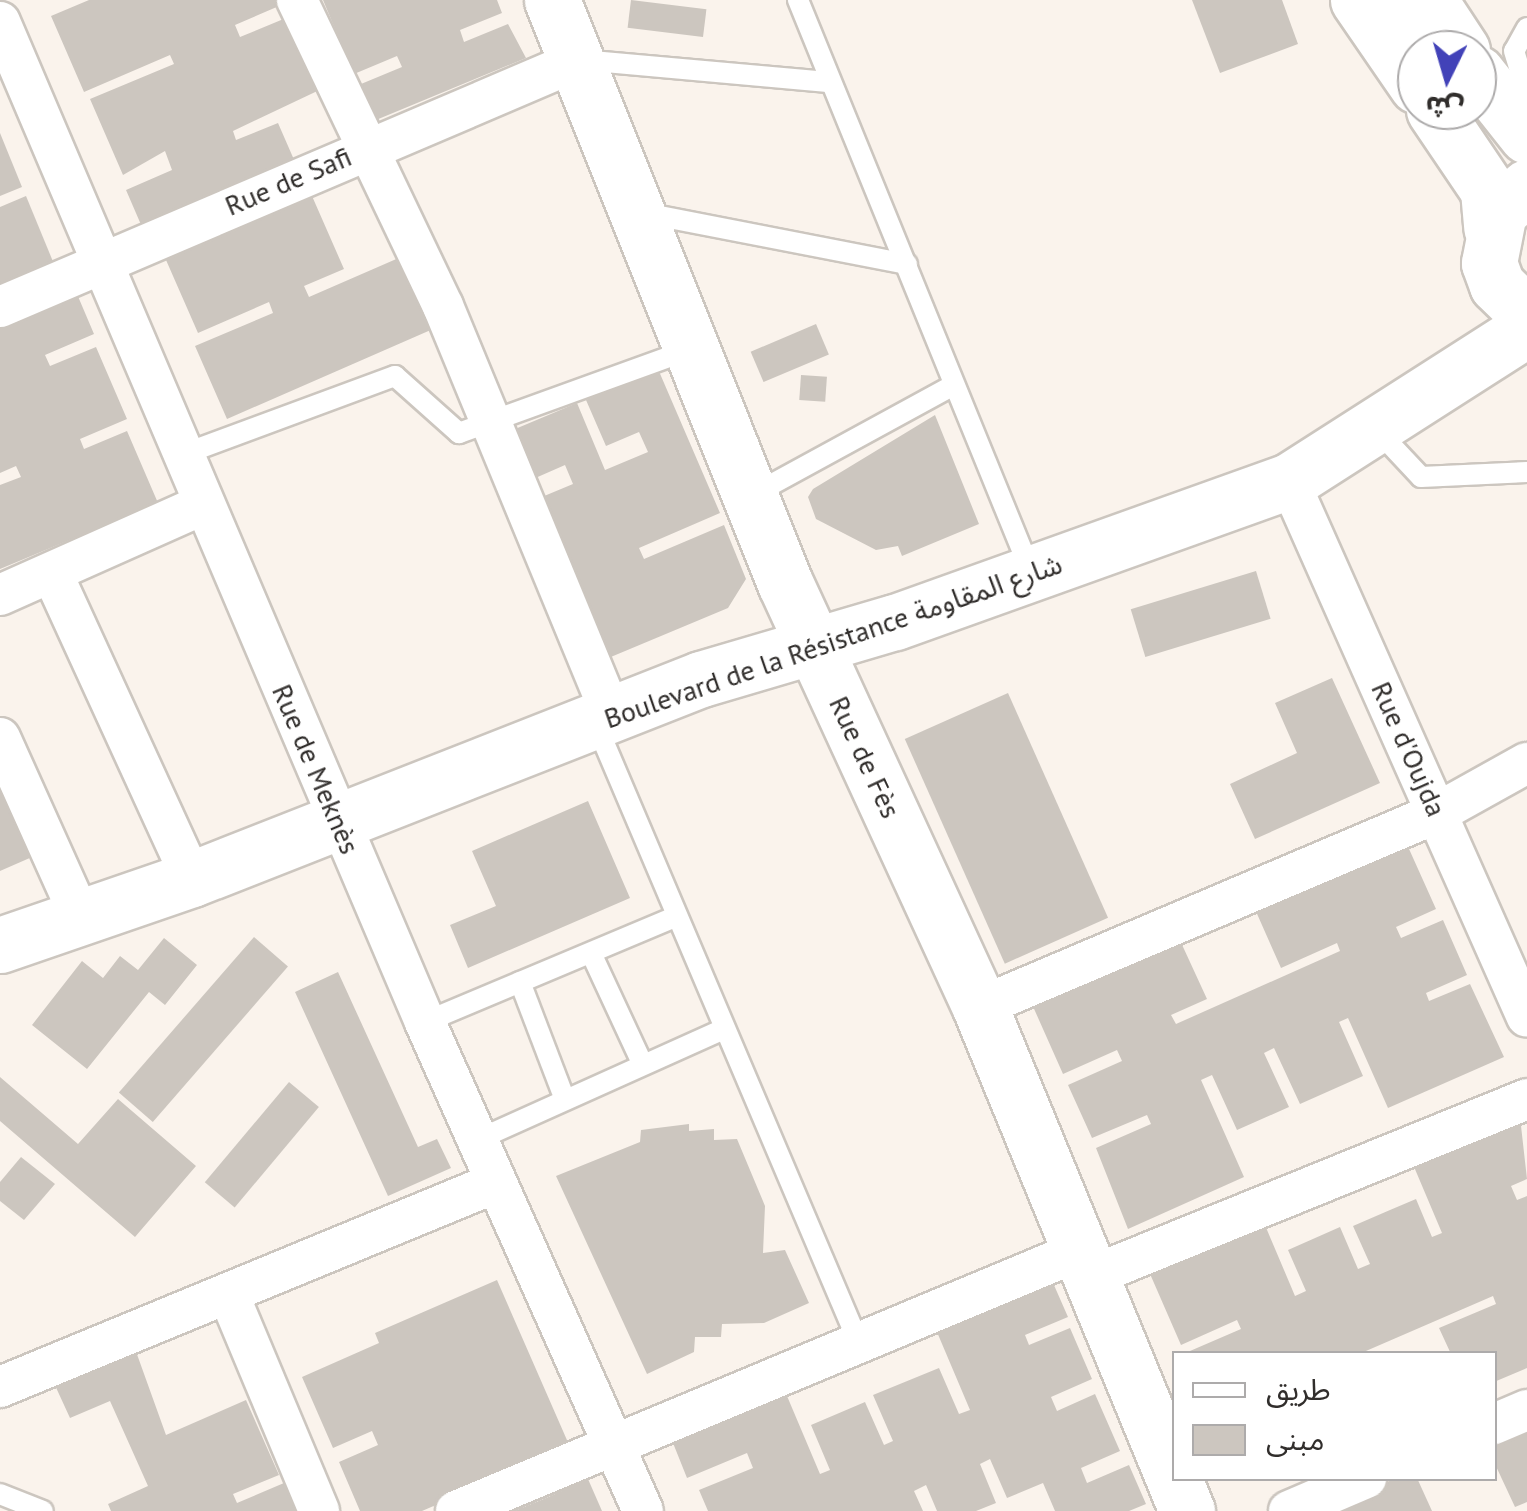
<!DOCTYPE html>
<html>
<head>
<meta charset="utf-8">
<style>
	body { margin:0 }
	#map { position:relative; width:1527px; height:1511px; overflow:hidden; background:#faf3ec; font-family:"PT Sans","Noto Sans Arabic",sans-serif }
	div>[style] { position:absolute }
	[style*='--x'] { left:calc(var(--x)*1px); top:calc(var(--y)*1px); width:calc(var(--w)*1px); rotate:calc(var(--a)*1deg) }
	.building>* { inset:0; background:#ccc6bf; transform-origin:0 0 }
	.roads { filter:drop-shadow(2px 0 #ccc6bf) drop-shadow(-2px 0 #ccc6bf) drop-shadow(0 2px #ccc6bf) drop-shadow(0 -2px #ccc6bf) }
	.lane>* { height:20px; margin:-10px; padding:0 10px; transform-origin:10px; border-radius:10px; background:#fff }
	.street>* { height:40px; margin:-20px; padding:0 20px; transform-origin:20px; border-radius:20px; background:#fff }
	.secondary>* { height:55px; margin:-27.5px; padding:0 27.5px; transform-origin:27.5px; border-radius:27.5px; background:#fff }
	span { translate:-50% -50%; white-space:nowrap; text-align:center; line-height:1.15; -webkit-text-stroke:8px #fff; paint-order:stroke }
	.street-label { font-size:28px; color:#312e2c }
	.legend { position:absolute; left:1172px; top:1351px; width:325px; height:130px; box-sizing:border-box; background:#fff; border:2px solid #adabab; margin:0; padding:12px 18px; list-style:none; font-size:30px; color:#312e2c }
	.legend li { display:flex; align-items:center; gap:20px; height:50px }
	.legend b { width:50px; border:2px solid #adabab }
	.north { position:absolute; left:1397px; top:30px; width:100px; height:100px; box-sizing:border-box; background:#fff; border:2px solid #adabab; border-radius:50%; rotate:185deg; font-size:28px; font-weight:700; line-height:40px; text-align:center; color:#312e2c }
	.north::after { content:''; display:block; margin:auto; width:35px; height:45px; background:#4242b8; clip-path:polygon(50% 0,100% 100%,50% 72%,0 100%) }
</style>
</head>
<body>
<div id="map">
	<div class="building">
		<i style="clip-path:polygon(89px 0,293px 0,235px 25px,240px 37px,298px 13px,330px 85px,233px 131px,236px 140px,278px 123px,295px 162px,142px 227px,126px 190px,172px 170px,165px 151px,123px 175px,90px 99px,174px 64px,170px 55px,84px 92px,51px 16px)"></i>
		<i style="clip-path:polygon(323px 0,497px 0,502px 13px,460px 30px,464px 42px,508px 24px,526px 58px,376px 120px,361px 84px,402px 67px,397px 56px,354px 74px)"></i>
		<i style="left:631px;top:0;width:76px;height:28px;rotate:7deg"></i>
		<i style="clip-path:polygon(1192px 0,1282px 0,1298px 44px,1220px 73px)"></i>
		<i style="clip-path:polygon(0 133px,22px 187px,0 196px)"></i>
		<i style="clip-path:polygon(26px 196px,54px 264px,0 286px,0 207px)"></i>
		<i style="clip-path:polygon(312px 196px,344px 269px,304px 286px,309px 297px,417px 250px,449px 322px,227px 419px,195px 346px,273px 313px,269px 302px,198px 333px,166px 260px)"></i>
		<i style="clip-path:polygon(77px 294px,94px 334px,45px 355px,50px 366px,96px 347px,127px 419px,80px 439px,84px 449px,127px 431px,158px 503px,0 569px,0 485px,21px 477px,16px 466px,0 473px,0 327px)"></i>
		<i style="left:816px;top:324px;width:33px;height:71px;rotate:67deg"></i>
		<i style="clip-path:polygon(658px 369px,720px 513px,639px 548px,644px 559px,724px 525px,746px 579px,728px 608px,606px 659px,537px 499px,573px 484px,565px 465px,524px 483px,503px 434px,577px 403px,605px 470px,648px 452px,639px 432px,606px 446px,586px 400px)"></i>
		<i style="left:801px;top:375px;width:26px;height:25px;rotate:4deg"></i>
		<i style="clip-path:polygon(935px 415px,979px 524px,902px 556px,898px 546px,876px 550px,816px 519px,808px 497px,813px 489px)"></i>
		<i style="left:1256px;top:571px;width:50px;height:131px;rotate:73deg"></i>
		<i style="clip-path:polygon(1332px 678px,1380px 783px,1255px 839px,1230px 784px,1297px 753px,1275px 703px)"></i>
		<i style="left:1008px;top:693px;width:246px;height:113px;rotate:66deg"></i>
		<i style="clip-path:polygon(0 743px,48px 850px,0 871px)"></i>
		<i style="clip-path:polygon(588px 801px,630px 898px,468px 968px,450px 925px,496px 906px,472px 851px)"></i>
		<i style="clip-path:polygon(1405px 840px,1436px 909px,1396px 927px,1401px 938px,1443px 920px,1467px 975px,1426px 993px,1429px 1001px,1470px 984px,1504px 1057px,1388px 1108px,1348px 1018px,1339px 1022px,1363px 1076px,1300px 1104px,1274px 1048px,1264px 1053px,1289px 1107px,1237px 1130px,1212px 1075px,1201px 1080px,1244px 1177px,1128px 1229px,1096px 1148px,1151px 1124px,1147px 1115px,1092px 1138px,1068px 1085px,1122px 1061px,1117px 1050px,1063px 1074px,1031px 1002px,1178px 936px,1207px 999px,1171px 1015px,1176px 1024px,1340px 951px,1337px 943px,1281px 968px,1254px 907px)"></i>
		<i style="left:254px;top:937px;width:45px;height:206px;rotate:41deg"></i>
		<i style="clip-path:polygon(164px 938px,197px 965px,165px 1005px,149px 992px,87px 1069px,32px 1025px,82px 961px,103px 978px,120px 956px,138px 970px)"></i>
		<i style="clip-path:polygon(338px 972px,418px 1147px,437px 1139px,451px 1168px,388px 1196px,295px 992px)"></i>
		<i style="clip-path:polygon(0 1077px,78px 1144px,118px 1099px,196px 1166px,135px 1237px,0 1121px)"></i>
		<i style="left:289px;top:1082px;width:39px;height:131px;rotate:40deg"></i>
		<i style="clip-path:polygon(1519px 1108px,1527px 1179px,1511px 1186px,1517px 1200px,1527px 1196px,1527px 1368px,1494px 1382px,1494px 1354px,1451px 1354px,1439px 1328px,1496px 1304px,1493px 1296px,1359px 1354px,1183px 1354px,1241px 1329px,1237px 1320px,1181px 1345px,1147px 1267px,1262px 1218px,1295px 1296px,1306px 1291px,1288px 1250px,1340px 1227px,1358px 1269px,1370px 1264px,1353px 1226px,1390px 1210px,1416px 1199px,1432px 1237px,1442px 1233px,1409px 1155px)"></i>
		<i style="clip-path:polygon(689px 1124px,689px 1131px,714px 1129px,714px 1140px,737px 1139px,765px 1206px,763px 1253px,785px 1250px,809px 1303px,764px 1323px,722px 1324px,721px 1337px,695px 1337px,694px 1352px,647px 1374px,556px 1176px,640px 1142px,641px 1130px)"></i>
		<i style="clip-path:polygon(21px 1157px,55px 1184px,24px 1220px,0 1201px,0 1182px)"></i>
		<i style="clip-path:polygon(1050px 1276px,1068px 1317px,1025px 1335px,1029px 1345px,1070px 1328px,1092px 1379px,1051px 1397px,1057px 1411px,1095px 1394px,1120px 1451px,1081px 1468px,1087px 1483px,1129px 1465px,1146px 1504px,1129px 1511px,1055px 1511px,1043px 1483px,1007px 1498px,990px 1459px,980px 1464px,996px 1503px,976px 1511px,937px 1511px,926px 1485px,914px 1491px,923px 1511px,708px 1511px,699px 1490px,753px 1468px,747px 1453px,687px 1478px,673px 1443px,787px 1396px,820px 1474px,830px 1470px,811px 1425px,865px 1402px,884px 1445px,893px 1441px,873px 1395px,939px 1368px,959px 1414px,970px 1410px,934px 1325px)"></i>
		<i style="clip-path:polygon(497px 1280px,570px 1447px,422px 1511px,360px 1511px,339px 1462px,378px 1445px,372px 1431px,333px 1448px,302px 1377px,379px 1343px,375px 1333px)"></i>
		<i style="clip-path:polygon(134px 1346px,166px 1435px,246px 1400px,279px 1475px,233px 1494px,237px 1503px,284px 1483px,296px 1511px,111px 1511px,108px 1504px,148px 1486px,110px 1401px,70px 1418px,53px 1381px)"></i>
		<i style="clip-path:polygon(1527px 1422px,1527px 1502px,1515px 1507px,1494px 1462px,1494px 1437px)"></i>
		<i style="clip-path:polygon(1396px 1478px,1417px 1478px,1432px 1511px,1323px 1511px)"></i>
		<i style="clip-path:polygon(588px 1479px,602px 1511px,514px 1511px,546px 1498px)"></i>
	</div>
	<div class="roads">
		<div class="lane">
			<i style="--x:798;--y:0;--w:618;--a:67.84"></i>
			<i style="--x:1397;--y:0;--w:39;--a:54"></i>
			<i style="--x:1527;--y:28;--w:26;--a:119"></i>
			<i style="--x:1514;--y:51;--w:44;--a:72.8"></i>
			<i style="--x:582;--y:60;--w:248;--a:5.1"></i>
			<i style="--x:644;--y:213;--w:268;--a:11"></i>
			<i style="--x:1375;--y:428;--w:67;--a:46.8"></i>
			<i style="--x:1421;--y:477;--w:106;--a:-2.7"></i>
			<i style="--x:184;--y:454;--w:225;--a:-20.3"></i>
			<i style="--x:395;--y:376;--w:86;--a:41.7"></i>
			<i style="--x:459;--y:433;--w:244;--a:-19.9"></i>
			<i style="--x:754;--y:494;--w:226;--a:-28.6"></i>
			<i style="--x:596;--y:724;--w:668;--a:67"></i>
			<i style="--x:591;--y:953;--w:123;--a:65.1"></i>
			<i style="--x:520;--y:982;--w:126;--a:69.1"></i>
			<i style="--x:425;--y:1022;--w:273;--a:-22.8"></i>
			<i style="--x:477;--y:1140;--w:271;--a:-24.2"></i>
			<i style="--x:0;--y:1494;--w:46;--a:21.6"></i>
		</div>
		<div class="street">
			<i style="--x:297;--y:0;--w:339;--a:64.5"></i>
			<i style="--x:443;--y:306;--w:441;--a:67.6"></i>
			<i style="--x:0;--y:22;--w:1087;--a:66.97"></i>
			<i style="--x:425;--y:1022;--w:535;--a:65.97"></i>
			<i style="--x:0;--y:307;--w:629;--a:-23.1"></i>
			<i style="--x:1289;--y:481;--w:586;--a:66.06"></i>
			<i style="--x:52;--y:573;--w:337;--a:65.4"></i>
			<i style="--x:0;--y:595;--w:223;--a:-24"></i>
			<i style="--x:0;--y:738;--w:197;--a:65.8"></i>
			<i style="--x:980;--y:1007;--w:496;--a:-23"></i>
			<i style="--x:1437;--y:813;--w:103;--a:-29.1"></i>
			<i style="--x:1089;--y:1277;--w:473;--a:-22.1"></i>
			<i style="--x:230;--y:1298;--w:231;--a:67.3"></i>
			<i style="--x:0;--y:1387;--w:535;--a:-22.4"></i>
			<i style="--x:1494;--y:1424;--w:36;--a:-23"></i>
			<i style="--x:456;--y:1511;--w:675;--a:-22.65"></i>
			<i style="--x:1289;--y:1511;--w:84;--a:-23.2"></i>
		</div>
		<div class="secondary">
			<i style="--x:552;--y:0;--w:628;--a:68.22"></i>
			<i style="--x:785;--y:583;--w:467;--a:65.3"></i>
			<i style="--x:980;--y:1007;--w:545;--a:67.67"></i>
			<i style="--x:1358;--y:0;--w:104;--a:55.5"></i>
			<i style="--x:1429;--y:0;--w:60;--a:56.6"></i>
			<i style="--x:1477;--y:73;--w:80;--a:51.6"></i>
			<i style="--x:1434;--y:110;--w:97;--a:56"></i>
			<i style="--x:1488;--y:190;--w:38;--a:85"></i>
			<i style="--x:1527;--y:187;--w:38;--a:138"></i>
			<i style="--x:1499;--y:212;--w:52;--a:101.1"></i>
			<i style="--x:1489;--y:263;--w:23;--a:70"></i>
			<i style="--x:1497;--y:285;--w:42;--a:44"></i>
			<i style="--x:0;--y:945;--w:203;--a:-19"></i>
			<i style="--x:192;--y:879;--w:547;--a:-21.45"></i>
			<i style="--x:701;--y:679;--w:202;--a:-16.4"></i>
			<i style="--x:895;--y:622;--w:418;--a:-19.7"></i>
			<i style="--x:1289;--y:481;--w:282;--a:-32.6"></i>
		</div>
	</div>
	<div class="street-label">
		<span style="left:288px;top:181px;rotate:-23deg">Rue de Safi</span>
		<span style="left:833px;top:641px;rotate:-19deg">Boulevard de la Résistance شارع المقاومة</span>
		<span style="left:1409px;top:749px;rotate:66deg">Rue d'Oujda</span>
		<span style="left:865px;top:757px;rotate:65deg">Rue de Fès</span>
		<span style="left:316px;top:769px;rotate:67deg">Rue de Meknès</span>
	</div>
	<ul class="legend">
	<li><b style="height:12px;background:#fff"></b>طريق</li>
	<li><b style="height:28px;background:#ccc6bf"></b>مبنى</li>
	</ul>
	<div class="north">ش</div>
</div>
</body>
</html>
